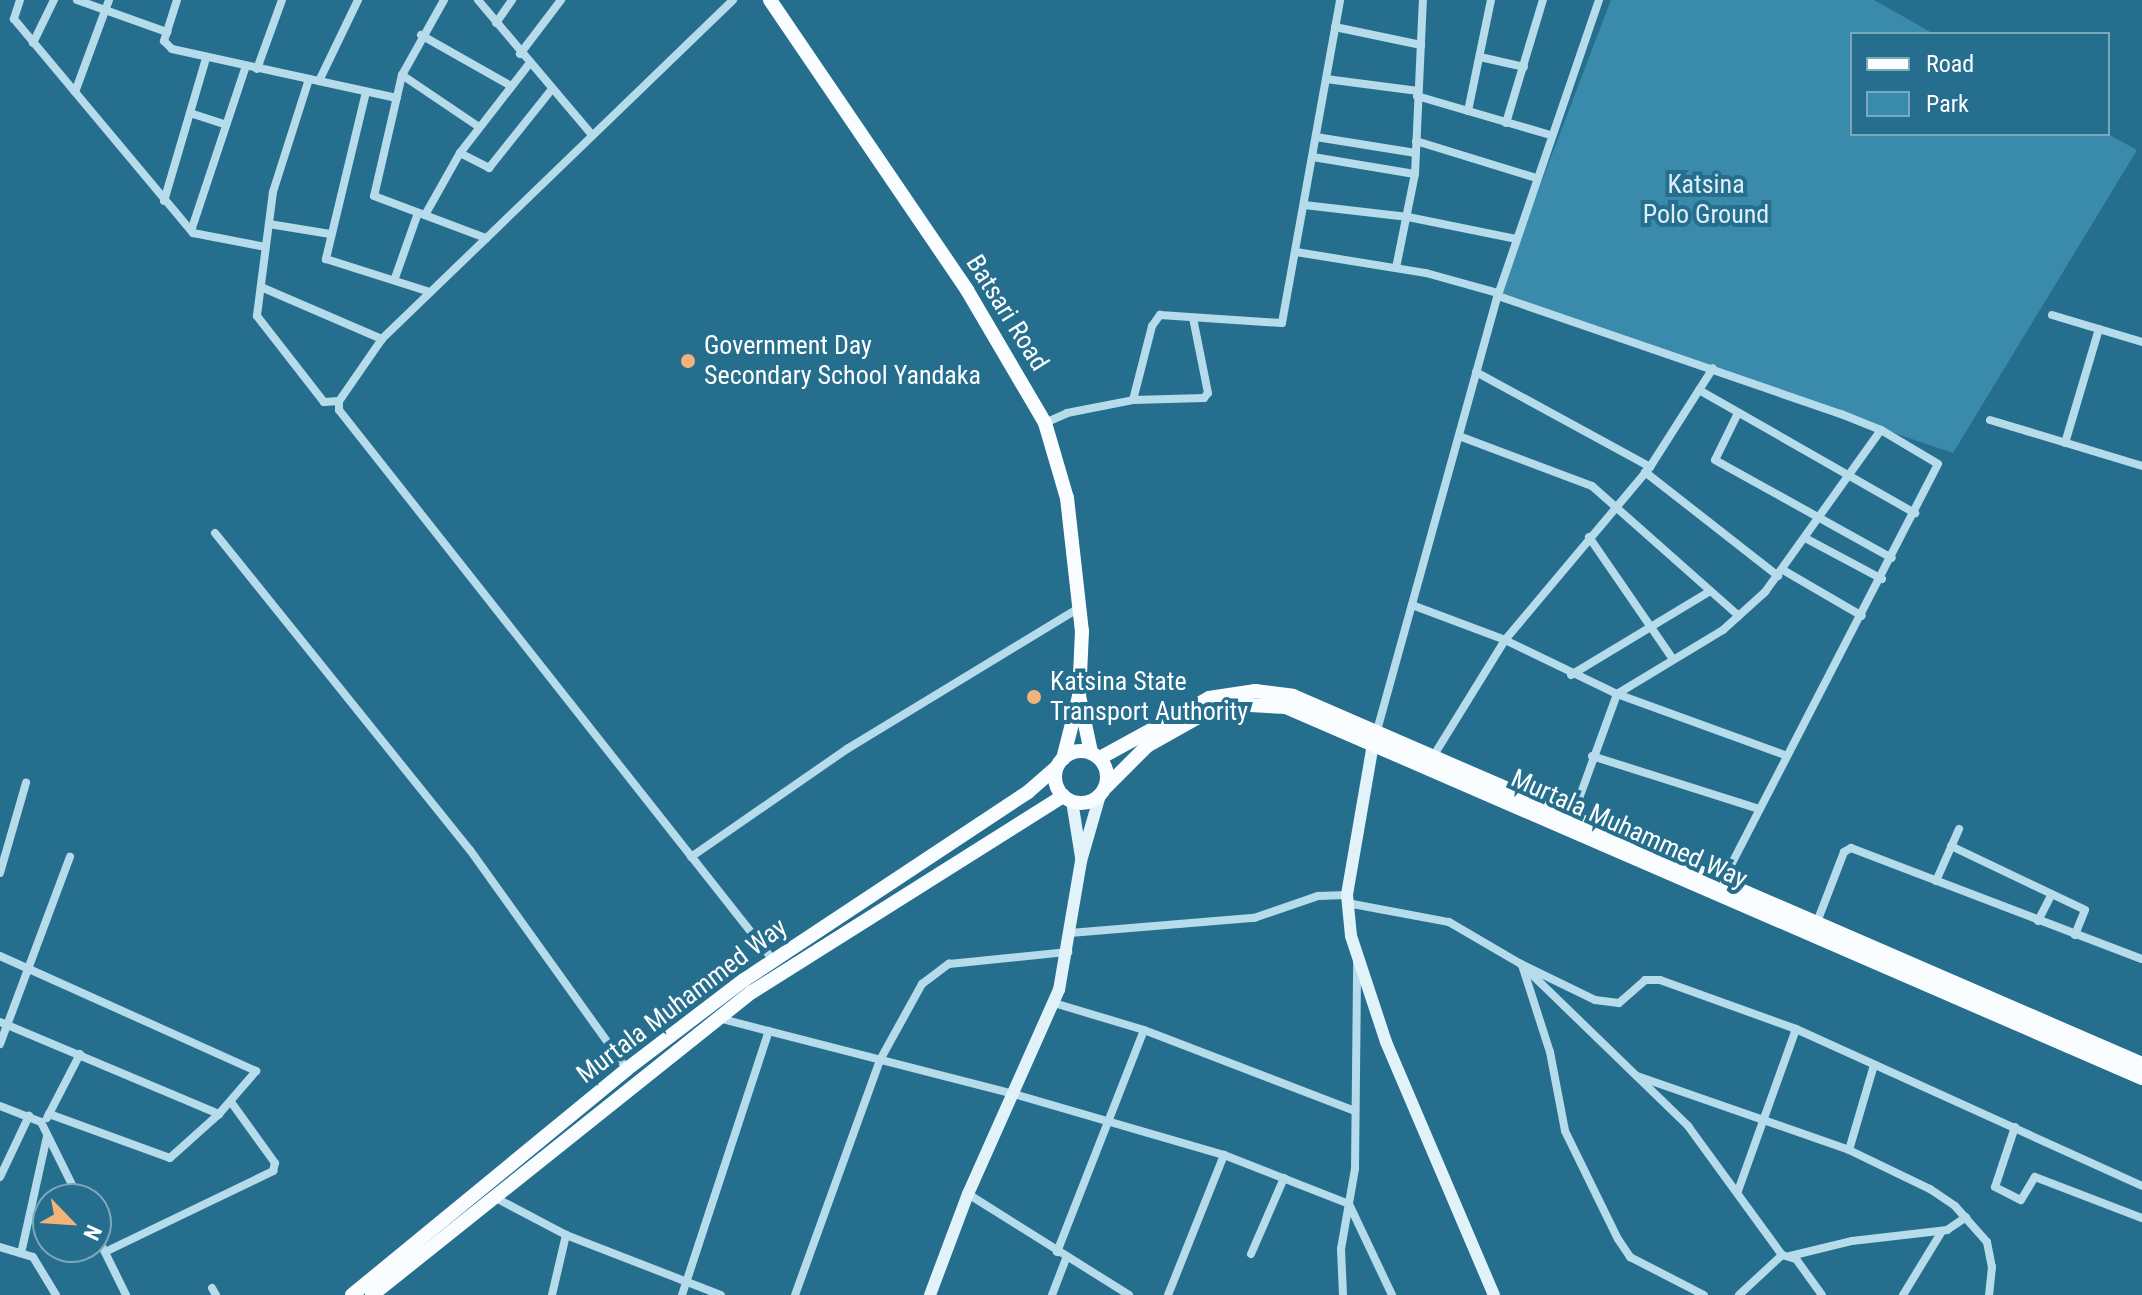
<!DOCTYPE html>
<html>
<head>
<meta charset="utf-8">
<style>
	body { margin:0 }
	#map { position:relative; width:2142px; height:1295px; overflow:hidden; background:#266e8e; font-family:"Roboto Condensed",sans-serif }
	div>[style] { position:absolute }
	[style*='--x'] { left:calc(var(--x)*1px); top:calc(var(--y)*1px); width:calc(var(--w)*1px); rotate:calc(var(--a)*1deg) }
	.green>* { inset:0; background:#3a8aab }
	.street>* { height:8px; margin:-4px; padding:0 4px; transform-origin:4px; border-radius:4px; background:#b6dbeb }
	.secondary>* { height:12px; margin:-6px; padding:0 6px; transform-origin:6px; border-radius:6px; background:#e1f2f9 }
	.primary>* { height:14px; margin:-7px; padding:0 7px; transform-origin:7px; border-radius:7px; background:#fafdff }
	.primary>.ring { margin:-7px; padding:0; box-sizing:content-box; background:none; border:14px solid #fafdff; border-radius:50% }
	.dots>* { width:22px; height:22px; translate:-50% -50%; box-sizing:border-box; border:4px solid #266e8e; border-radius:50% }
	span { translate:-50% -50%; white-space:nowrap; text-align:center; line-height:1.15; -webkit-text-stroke:8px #266e8e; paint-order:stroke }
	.park-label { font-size:26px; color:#dbf0f8 }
	.street-label { font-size:26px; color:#fff }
	.poi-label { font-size:26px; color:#fff }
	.left { translate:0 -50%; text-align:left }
	.legend { position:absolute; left:1850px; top:32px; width:260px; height:104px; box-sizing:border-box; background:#266e8e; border:2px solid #7da8bb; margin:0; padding:10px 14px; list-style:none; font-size:24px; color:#fff }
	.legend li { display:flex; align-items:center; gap:16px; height:40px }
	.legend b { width:40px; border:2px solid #7da8bb }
	.north { position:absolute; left:32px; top:1183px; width:80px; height:80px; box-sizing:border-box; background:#266e8e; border:2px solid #7da8bb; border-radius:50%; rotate:115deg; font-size:22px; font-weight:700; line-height:32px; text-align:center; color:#fff }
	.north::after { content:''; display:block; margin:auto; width:28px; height:36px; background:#f4b37b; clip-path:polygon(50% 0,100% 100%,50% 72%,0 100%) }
</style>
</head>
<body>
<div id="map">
	<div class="green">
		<i style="clip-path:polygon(1611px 0,1874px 0,1934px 34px,1852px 34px,1852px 134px,2108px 134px,2137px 150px,1953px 453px,1497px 298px)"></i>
	</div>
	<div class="street">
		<i style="--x:20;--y:0;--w:20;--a:108"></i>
		<i style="--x:14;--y:19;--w:279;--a:50.1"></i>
		<i style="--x:193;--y:233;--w:74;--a:10.9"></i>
		<i style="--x:77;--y:0;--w:96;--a:19.6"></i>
		<i style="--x:177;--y:0;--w:43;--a:107.6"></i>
		<i style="--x:164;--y:41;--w:11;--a:45"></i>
		<i style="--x:172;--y:49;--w:230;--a:12.3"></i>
		<i style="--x:444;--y:0;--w:86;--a:119.2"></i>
		<i style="--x:402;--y:75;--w:124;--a:103"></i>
		<i style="--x:374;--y:196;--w:120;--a:20.6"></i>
		<i style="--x:478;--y:0;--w:177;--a:49.8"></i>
		<i style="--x:733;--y:0;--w:488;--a:136"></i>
		<i style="--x:382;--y:339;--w:75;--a:124.7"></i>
		<i style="--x:339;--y:401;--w:9;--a:90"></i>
		<i style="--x:339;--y:410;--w:701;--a:51.72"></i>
		<i style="--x:496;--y:23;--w:28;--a:-55"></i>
		<i style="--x:1335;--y:27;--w:88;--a:11.8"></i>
		<i style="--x:421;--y:35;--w:103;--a:29.5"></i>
		<i style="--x:33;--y:43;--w:48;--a:-64"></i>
		<i style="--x:520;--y:54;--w:68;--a:-52.8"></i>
		<i style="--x:1480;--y:57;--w:45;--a:12.8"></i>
		<i style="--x:257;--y:69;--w:73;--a:-70.1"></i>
		<i style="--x:402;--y:75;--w:93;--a:34"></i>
		<i style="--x:309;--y:79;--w:119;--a:107.7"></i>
		<i style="--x:273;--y:192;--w:125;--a:97.4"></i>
		<i style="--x:257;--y:316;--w:109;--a:52.1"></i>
		<i style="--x:324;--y:402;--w:15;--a:-4"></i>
		<i style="--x:1326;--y:79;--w:93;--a:7.4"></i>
		<i style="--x:319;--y:81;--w:90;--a:-64.3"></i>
		<i style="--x:75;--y:92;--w:98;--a:-69.7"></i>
		<i style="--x:366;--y:92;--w:172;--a:103.5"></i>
		<i style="--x:326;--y:259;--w:109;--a:17.6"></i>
		<i style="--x:1417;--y:96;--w:139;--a:16.3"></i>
		<i style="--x:1468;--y:111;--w:113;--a:-78.3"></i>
		<i style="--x:190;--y:113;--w:38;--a:18"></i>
		<i style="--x:1506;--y:123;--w:128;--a:-73.3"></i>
		<i style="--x:1316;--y:137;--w:101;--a:9.1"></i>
		<i style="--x:1416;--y:141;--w:126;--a:17.1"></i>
		<i style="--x:460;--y:153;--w:33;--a:27"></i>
		<i style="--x:489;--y:168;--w:101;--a:-51.4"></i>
		<i style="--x:1313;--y:157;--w:103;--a:9.5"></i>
		<i style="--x:164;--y:201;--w:149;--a:-73.6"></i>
		<i style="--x:1304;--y:205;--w:105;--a:6.6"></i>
		<i style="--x:1408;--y:217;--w:110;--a:11.5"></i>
		<i style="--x:425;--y:215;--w:71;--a:-60.6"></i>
		<i style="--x:460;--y:153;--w:113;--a:-52.2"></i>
		<i style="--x:269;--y:224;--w:62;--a:9.3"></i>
		<i style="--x:192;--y:228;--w:171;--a:-71.6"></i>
		<i style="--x:1296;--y:252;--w:132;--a:9.2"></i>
		<i style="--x:1426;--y:273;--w:75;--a:15.5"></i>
		<i style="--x:1396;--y:268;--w:96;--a:-78.6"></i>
		<i style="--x:1415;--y:174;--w:174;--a:-87.4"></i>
		<i style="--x:395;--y:278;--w:69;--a:-70.5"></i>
		<i style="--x:261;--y:287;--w:132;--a:23.3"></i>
		<i style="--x:1498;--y:296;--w:363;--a:19"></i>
		<i style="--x:1841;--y:414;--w:43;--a:21.8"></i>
		<i style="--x:1881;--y:430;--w:66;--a:30.8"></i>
		<i style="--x:1938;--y:464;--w:471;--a:117.3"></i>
		<i style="--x:2052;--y:315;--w:94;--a:16.7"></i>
		<i style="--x:1476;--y:372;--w:198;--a:28.6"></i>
		<i style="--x:1699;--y:390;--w:249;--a:29.7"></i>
		<i style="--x:1133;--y:400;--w:76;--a:-75.6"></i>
		<i style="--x:1152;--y:326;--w:14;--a:-54"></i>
		<i style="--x:1160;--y:315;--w:122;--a:3.8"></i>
		<i style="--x:1282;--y:323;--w:328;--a:-79.8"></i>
		<i style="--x:1738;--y:413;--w:52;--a:116.1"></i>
		<i style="--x:1715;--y:460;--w:202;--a:29"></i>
		<i style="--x:1990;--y:420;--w:159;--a:16.8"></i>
		<i style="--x:1045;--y:423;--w:24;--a:-24"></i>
		<i style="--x:1067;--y:413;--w:67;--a:-11.1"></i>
		<i style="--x:1133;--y:400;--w:71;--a:-1.6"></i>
		<i style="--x:1204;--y:398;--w:6;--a:-51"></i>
		<i style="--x:1208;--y:393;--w:76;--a:-101.3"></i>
		<i style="--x:1459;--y:436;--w:142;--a:20.6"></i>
		<i style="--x:1592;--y:486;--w:196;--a:41.5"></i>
		<i style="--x:2065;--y:443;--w:119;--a:-73.4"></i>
		<i style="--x:1645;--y:472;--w:169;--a:38"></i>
		<i style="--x:215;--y:533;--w:407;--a:51.2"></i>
		<i style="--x:470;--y:850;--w:269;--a:54.4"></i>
		<i style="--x:1589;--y:537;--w:148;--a:55.5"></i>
		<i style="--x:1807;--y:539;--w:85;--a:28.1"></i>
		<i style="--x:1783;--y:570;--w:91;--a:30.2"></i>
		<i style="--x:1412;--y:605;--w:99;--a:20.6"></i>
		<i style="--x:1505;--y:640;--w:124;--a:25.7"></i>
		<i style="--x:1617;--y:694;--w:181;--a:20"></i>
		<i style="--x:1571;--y:675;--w:162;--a:-31.1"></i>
		<i style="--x:1376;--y:734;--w:452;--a:-74.5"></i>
		<i style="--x:1497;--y:298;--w:315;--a:-71.1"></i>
		<i style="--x:1434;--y:755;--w:135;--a:-58.3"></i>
		<i style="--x:1505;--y:640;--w:226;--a:-50"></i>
		<i style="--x:1650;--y:467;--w:117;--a:-57.5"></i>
		<i style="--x:1592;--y:756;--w:175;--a:17.6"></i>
		<i style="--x:1573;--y:815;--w:129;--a:-70"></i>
		<i style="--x:1617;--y:694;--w:124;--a:-31.1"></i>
		<i style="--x:1723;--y:630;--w:57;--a:-42.1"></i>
		<i style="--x:1765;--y:592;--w:199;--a:-54.4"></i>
		<i style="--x:1951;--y:846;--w:148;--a:25.5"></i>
		<i style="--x:2085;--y:910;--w:27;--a:112"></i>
		<i style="--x:691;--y:857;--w:190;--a:-34.7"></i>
		<i style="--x:847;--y:749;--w:271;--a:-31.3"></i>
		<i style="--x:0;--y:873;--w:94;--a:-73.9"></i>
		<i style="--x:1936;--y:881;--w:57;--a:-66.1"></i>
		<i style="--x:1347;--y:903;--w:104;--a:10.6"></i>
		<i style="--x:1449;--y:922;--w:83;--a:30.3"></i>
		<i style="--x:1521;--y:964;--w:233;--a:44.1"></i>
		<i style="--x:1688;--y:1126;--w:160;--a:53.9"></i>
		<i style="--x:1782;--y:1255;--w:15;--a:16"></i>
		<i style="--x:1796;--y:1259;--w:44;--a:54.2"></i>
		<i style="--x:2038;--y:921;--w:30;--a:-63"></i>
		<i style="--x:1817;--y:922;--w:75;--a:-68.9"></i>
		<i style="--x:1844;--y:852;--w:8;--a:-30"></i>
		<i style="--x:1851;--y:848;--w:311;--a:20.9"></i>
		<i style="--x:1070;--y:933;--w:185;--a:-4.7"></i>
		<i style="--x:1254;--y:918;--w:68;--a:-19"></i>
		<i style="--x:1318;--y:896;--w:29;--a:-2"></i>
		<i style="--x:0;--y:956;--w:281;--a:24.2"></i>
		<i style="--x:256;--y:1071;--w:57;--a:130.7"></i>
		<i style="--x:219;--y:1114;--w:66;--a:138.1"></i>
		<i style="--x:170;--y:1158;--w:129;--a:-160"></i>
		<i style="--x:1521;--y:964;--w:82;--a:25.9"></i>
		<i style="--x:1595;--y:1000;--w:24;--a:7"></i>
		<i style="--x:1619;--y:1003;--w:35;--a:-41"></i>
		<i style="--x:1645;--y:980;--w:15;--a:0"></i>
		<i style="--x:1660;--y:980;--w:145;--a:19.8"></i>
		<i style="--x:1796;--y:1029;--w:380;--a:24.4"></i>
		<i style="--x:1522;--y:965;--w:91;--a:72.2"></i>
		<i style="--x:1550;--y:1052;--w:80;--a:79.2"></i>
		<i style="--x:1565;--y:1131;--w:120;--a:63.9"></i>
		<i style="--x:1618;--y:1239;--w:22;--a:56"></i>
		<i style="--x:1630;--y:1257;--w:83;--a:27.2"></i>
		<i style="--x:1054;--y:1003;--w:94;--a:16.7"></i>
		<i style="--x:1144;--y:1030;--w:226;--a:21"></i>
		<i style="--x:718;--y:1018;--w:306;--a:14.4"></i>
		<i style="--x:1014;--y:1094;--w:219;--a:16.2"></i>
		<i style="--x:1224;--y:1155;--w:134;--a:21.4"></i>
		<i style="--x:1349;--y:1204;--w:101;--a:64.7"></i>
		<i style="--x:0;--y:1022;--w:238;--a:22.8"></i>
		<i style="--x:0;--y:1044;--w:200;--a:-69.5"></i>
		<i style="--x:1637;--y:1076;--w:225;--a:19.2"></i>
		<i style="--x:1849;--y:1150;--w:90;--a:25.7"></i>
		<i style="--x:1930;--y:1189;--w:30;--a:34"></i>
		<i style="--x:1955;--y:1206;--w:48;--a:48.4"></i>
		<i style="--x:1987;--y:1242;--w:25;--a:79"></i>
		<i style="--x:1992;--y:1267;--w:28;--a:96"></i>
		<i style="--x:0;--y:1106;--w:44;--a:21.3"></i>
		<i style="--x:41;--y:1122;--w:86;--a:63.7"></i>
		<i style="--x:47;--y:1118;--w:72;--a:-62.7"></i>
		<i style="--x:2015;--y:1127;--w:63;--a:108.4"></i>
		<i style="--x:1995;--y:1187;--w:29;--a:27"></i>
		<i style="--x:2021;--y:1200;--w:27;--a:-59"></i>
		<i style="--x:2035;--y:1177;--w:115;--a:21"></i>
		<i style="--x:1849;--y:1150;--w:89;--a:-73.6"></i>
		<i style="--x:0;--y:1177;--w:68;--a:-64.6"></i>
		<i style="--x:1738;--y:1191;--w:172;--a:-70.3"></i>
		<i style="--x:968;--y:1194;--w:190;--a:32.1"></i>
		<i style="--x:494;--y:1197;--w:81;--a:27.8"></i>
		<i style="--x:566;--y:1235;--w:166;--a:21.2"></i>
		<i style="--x:96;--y:1234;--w:68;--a:63.8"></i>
		<i style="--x:0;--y:1247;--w:34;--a:17"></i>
		<i style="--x:33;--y:1257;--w:44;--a:58.8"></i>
		<i style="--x:22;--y:1249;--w:116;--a:-77.5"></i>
		<i style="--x:105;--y:1252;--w:187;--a:-25.7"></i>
		<i style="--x:273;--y:1171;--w:8;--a:-76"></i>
		<i style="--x:275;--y:1163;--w:75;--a:-125.8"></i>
		<i style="--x:1057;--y:1252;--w:238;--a:-68.6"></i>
		<i style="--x:1251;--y:1254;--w:83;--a:-66.5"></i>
		<i style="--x:1790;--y:1256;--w:64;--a:-13.6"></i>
		<i style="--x:1852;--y:1241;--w:96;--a:-6.6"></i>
		<i style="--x:1947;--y:1230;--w:23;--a:-34"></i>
		<i style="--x:212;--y:1288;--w:8;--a:60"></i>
		<i style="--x:552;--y:1295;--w:62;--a:-76.9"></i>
		<i style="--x:682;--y:1295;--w:278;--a:-71.8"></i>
		<i style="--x:795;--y:1295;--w:250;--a:-70.1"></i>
		<i style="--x:880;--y:1060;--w:87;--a:-61.1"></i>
		<i style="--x:922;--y:984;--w:34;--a:-37"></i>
		<i style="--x:949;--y:964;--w:120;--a:-5.8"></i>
		<i style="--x:1052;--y:1295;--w:40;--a:-69"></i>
		<i style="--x:1168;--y:1295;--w:151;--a:-68.2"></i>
		<i style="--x:1343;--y:1295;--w:46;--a:-92.5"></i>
		<i style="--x:1341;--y:1249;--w:81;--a:-80.1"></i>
		<i style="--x:1355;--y:1169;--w:207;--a:-89.4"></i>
		<i style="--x:1739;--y:1295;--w:59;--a:-42.9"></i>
		<i style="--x:1903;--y:1295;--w:75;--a:-58.6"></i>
	</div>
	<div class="secondary">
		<i style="--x:1373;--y:744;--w:153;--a:99.8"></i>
		<i style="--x:1347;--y:895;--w:41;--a:84.4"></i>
		<i style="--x:1351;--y:936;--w:112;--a:71.7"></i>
		<i style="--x:1386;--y:1042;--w:275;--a:66.9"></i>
		<i style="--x:1072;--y:801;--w:57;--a:80.9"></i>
		<i style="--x:930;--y:1295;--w:108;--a:-69.4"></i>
		<i style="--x:968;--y:1194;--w:223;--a:-66"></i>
		<i style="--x:1059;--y:990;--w:131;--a:-80.3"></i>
		<i style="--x:1081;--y:861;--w:69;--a:-73.9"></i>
	</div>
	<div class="primary">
		<i style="--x:770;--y:0;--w:351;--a:55.8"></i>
		<i style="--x:967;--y:290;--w:154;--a:59.6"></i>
		<i style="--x:1045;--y:423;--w:78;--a:73.7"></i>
		<i style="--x:1067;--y:498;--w:134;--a:83.6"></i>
		<i style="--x:1082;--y:631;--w:65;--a:92.6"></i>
		<i style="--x:1079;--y:696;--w:57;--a:77.9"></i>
		<i class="ring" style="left:1055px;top:751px;width:38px;height:38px"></i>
		<i style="--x:1100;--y:758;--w:124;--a:-28.8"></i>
		<i style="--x:1209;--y:698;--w:47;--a:-8.7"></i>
		<i style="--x:1255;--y:691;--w:38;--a:7"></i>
		<i style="--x:1293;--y:696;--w:925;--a:23.43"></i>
		<i style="--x:1063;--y:759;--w:65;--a:-75.7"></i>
		<i style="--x:1106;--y:787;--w:58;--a:-45"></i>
		<i style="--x:1147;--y:746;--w:73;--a:-29.4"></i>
		<i style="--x:1211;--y:710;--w:22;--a:-16"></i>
		<i style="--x:1232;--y:704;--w:54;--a:3.2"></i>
		<i style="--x:1286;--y:707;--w:933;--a:23.43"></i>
		<i style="--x:352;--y:1295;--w:356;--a:-39.4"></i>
		<i style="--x:627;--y:1069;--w:147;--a:-37.3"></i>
		<i style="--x:744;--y:980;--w:341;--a:-33.5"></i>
		<i style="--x:1028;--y:792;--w:38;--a:-41"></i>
		<i style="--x:372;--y:1295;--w:486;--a:-38.6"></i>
		<i style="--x:752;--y:992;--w:368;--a:-32.2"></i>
	</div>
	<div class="dots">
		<i style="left:688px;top:361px;background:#f4b37b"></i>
		<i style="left:1034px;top:697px;background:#f4b37b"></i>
	</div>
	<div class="park-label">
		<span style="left:1706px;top:200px">Katsina<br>Polo Ground</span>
	</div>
	<div class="street-label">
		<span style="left:1007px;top:313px;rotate:58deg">Batsari Road</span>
		<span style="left:1629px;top:829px;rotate:24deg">Murtala Muhammed Way</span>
		<span style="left:682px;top:1001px;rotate:-37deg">Murtala Muhammed Way</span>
	</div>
	<div class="poi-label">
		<span class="left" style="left:704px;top:361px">Government Day<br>Secondary School Yandaka</span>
		<span class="left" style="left:1050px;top:697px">Katsina State<br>Transport Authority</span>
	</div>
	<ul class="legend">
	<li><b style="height:10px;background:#fafdff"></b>Road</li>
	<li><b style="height:22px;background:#3a8aab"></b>Park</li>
	</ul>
	<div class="north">N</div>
</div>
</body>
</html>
